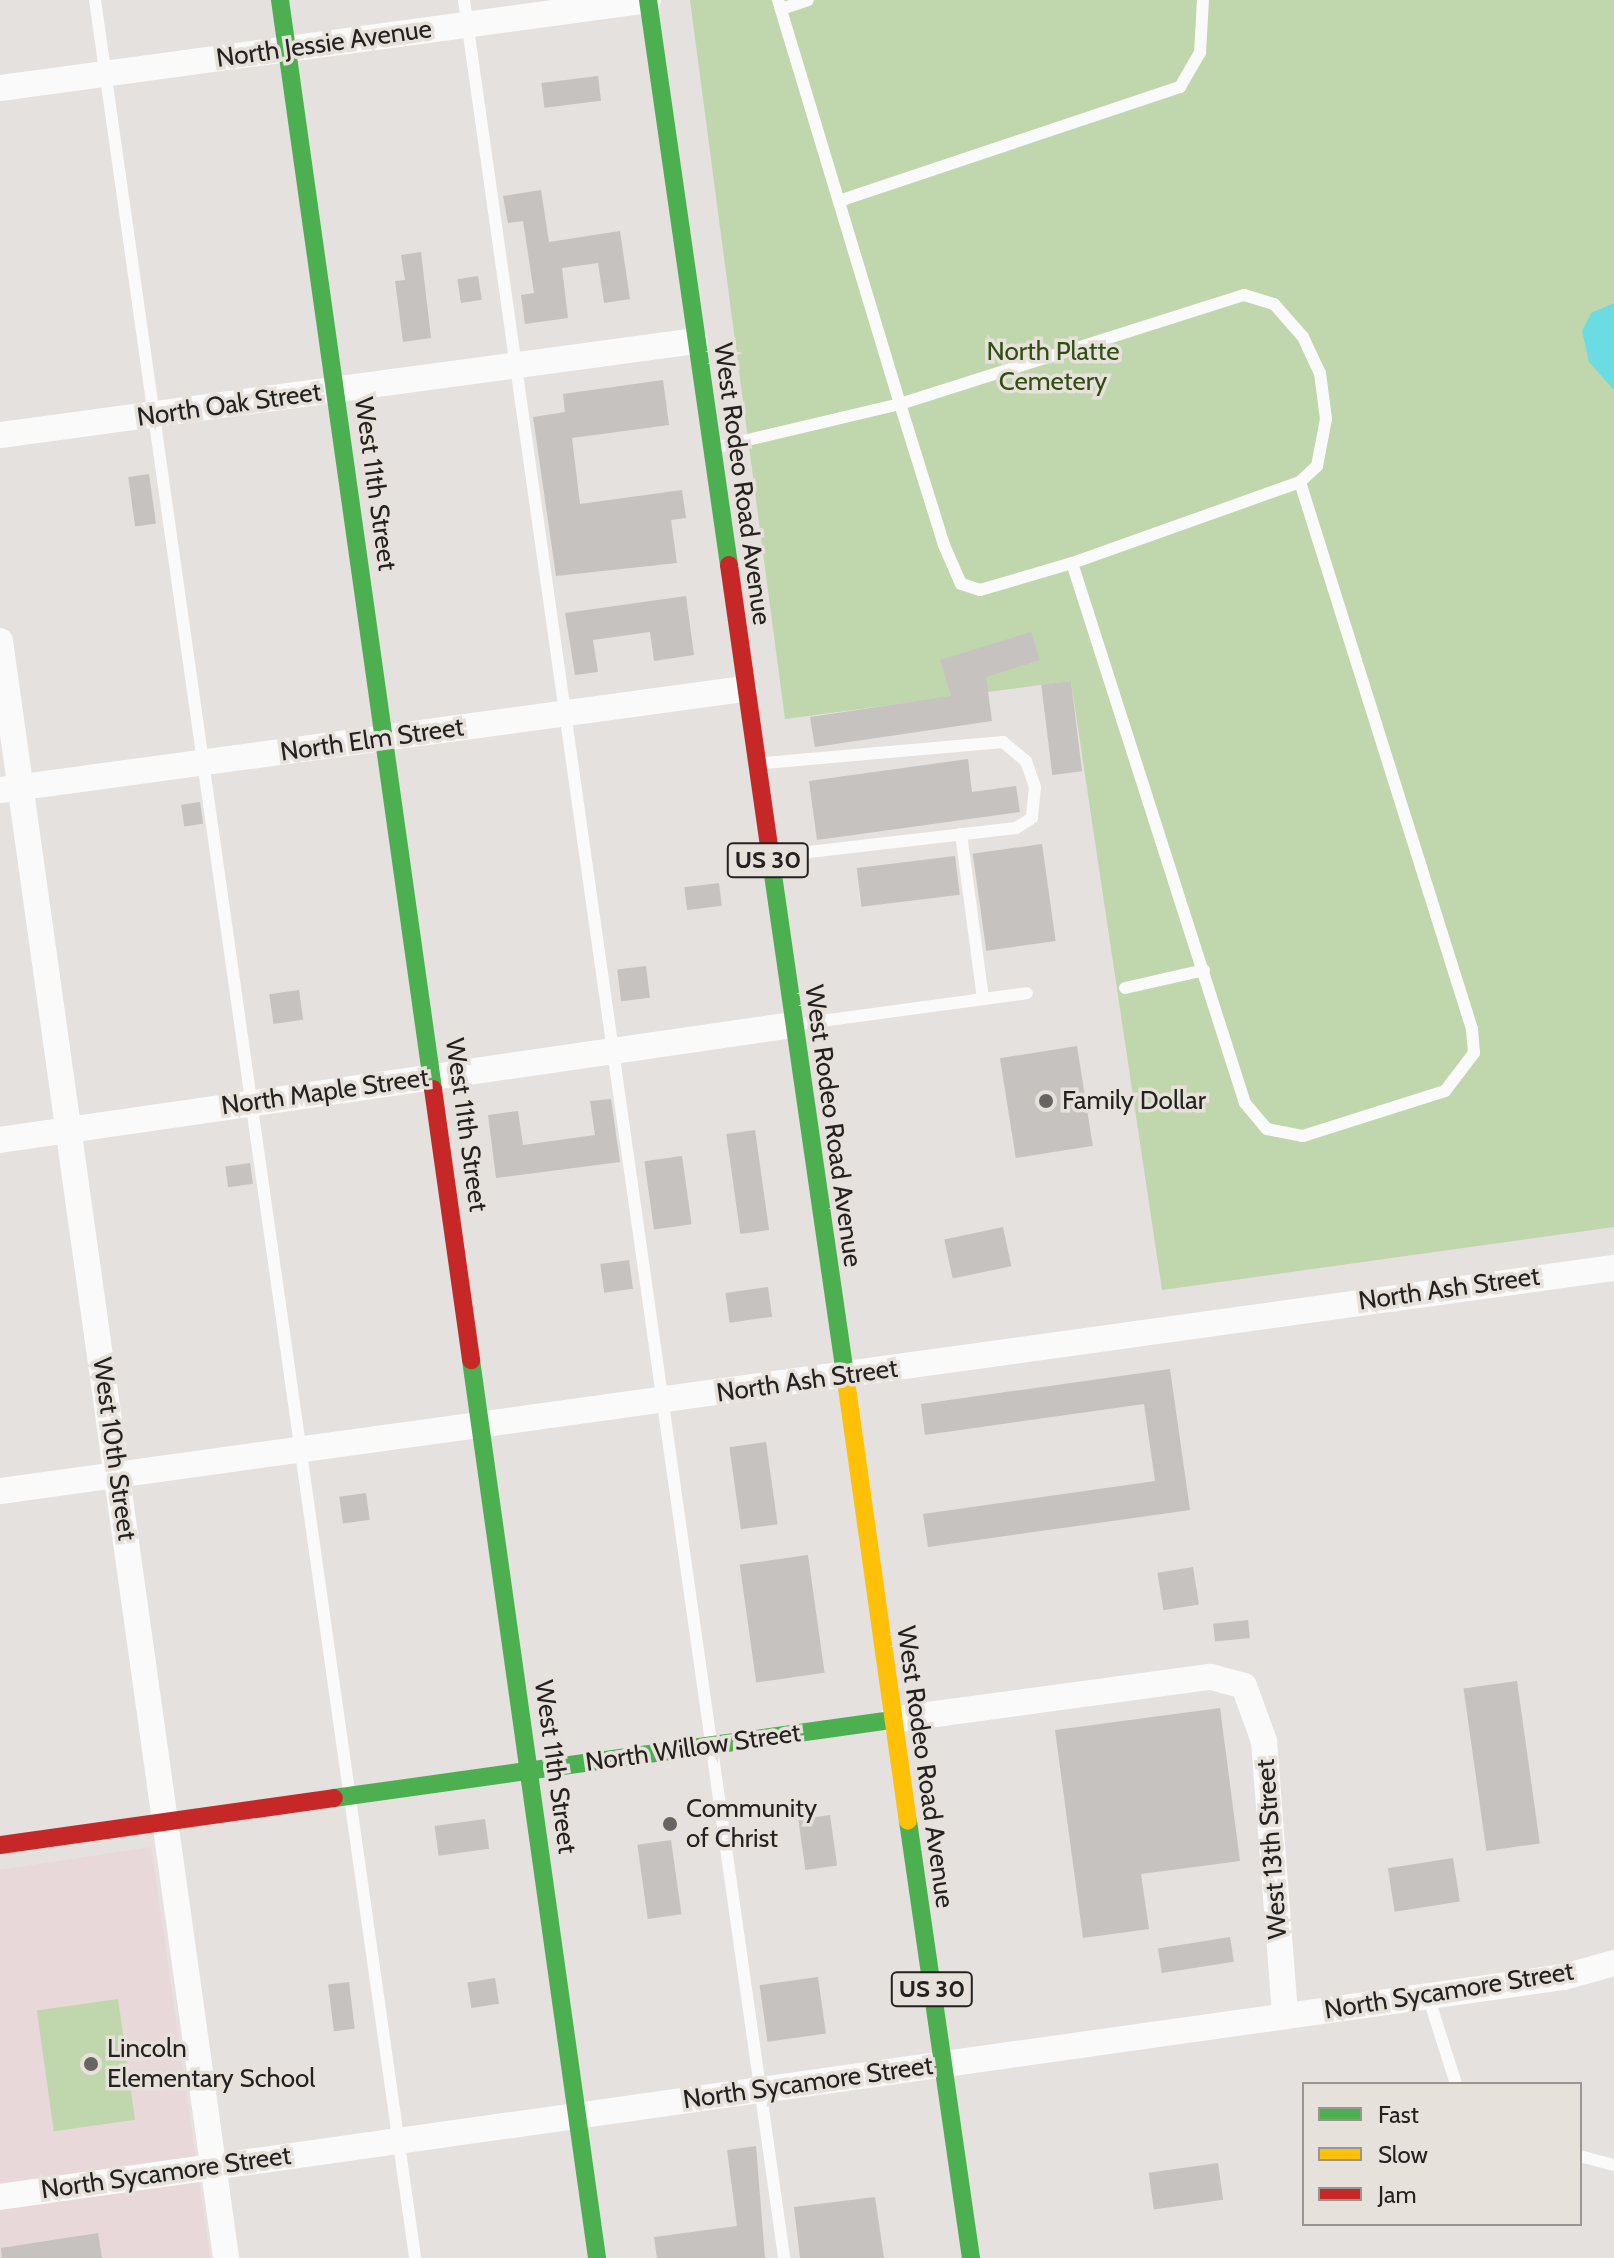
<!DOCTYPE html>
<html>
<head>
<meta charset="utf-8">
<style>
	body { margin:0 }
	#map { position:relative; width:1614px; height:2258px; overflow:hidden; background:#e4e1de; font-family:Cabin,sans-serif }
	div>[style] { position:absolute }
	[style*='--x'] { left:calc(var(--x)*1px); top:calc(var(--y)*1px); width:calc(var(--w)*1px); rotate:calc(var(--a)*1deg) }
	.education>* { inset:0; background:#e8d8d9 }
	.green>* { inset:0; background:#c0d6ac; transform-origin:0 0 }
	.water>* { inset:0; background:#6bdce4 }
	.building>* { inset:0; background:#c5c2c0; transform-origin:0 0 }
	.lane>* { height:12px; margin:-6px; padding:0 6px; transform-origin:6px; border-radius:6px; background:#fbfafa }
	.street>* { height:26px; margin:-13px; padding:0 13px; transform-origin:13px; border-radius:13px; background:#fbfafa }
	.fast>* { height:18px; margin:-9px; padding:0 9px; transform-origin:9px; border-radius:9px; background:#4caf50 }
	.slow>* { height:18px; margin:-9px; padding:0 9px; transform-origin:9px; border-radius:9px; background:#ffc107 }
	.jam>* { height:18px; margin:-9px; padding:0 9px; transform-origin:9px; border-radius:9px; background:#c62828 }
	.dots>* { width:22px; height:22px; translate:-50% -50%; box-sizing:border-box; border:4px solid #e7e1db; border-radius:50% }
	span { translate:-50% -50%; white-space:nowrap; text-align:center; line-height:1.15; -webkit-text-stroke:7px #e7e1db; paint-order:stroke }
	.shield-label span { padding:2px 6px; background:#e7e1db; border:2px solid; border-radius:6px; -webkit-text-stroke-width:0 }
	.shield-label { font-size:24px; color:#242220; font-weight:700 }
	.street-label { font-size:26px; color:#242220 }
	.park-label { font-size:26px; color:#2f4e10 }
	.poi-label { font-size:26px; color:#242220 }
	.left { translate:0 -50%; text-align:left }
	.legend { position:absolute; left:1302px; top:2082px; width:280px; height:144px; box-sizing:border-box; background:#e7e1db; border:2px solid #999590; margin:0; padding:10px 14px; list-style:none; font-size:24px; color:#242220 }
	.legend li { display:flex; align-items:center; gap:16px; height:40px }
	.legend b { width:40px; border:2px solid #999590 }
</style>
</head>
<body>
<div id="map">
	<div class="education">
		<i style="clip-path:polygon(151px 1847px,210px 2258px,0 2258px,0 1870px)"></i>
	</div>
	<div class="green">
		<i style="clip-path:polygon(690px 0,1614px 0,1614px 1227px,1162px 1290px,1071px 681px,785px 719px)"></i>
		<i style="left:118px;top:1999px;width:122px;height:82px;rotate:82deg"></i>
	</div>
	<div class="water">
		<i style="clip-path:polygon(1614px 303px,1614px 390px,1589px 362px,1582px 331px,1591px 313px)"></i>
	</div>
	<div class="building">
		<i style="left:598px;top:76px;width:25px;height:57px;rotate:83deg"></i>
		<i style="clip-path:polygon(541px 190px,549px 242px,620px 231px,630px 299px,604px 303px,598px 263px,562px 268px,568px 318px,525px 324px,521px 295px,534px 293px,523px 221px,508px 223px,503px 196px)"></i>
		<i style="clip-path:polygon(421px 252px,431px 338px,403px 342px,395px 281px,405px 280px,401px 255px)"></i>
		<i style="left:478px;top:276px;width:24px;height:21px;rotate:81deg"></i>
		<i style="clip-path:polygon(663px 380px,669px 425px,572px 438px,580px 504px,682px 490px,686px 518px,671px 520px,677px 563px,556px 576px,533px 417px,565px 412px,563px 394px)"></i>
		<i style="left:149px;top:474px;width:50px;height:21px;rotate:82deg"></i>
		<i style="clip-path:polygon(686px 596px,694px 655px,654px 661px,650px 632px,593px 640px,598px 672px,575px 675px,565px 613px)"></i>
		<i style="clip-path:polygon(1031px 632px,1040px 660px,986px 677px,992px 721px,815px 747px,810px 717px,951px 696px,940px 660px)"></i>
		<i style="left:1071px;top:681px;width:91px;height:30px;rotate:83deg"></i>
		<i style="clip-path:polygon(968px 759px,972px 792px,1016px 786px,1020px 812px,817px 840px,809px 781px)"></i>
		<i style="left:200px;top:802px;width:22px;height:19px;rotate:82deg"></i>
		<i style="left:1042px;top:844px;width:98px;height:70px;rotate:82deg"></i>
		<i style="left:955px;top:856px;width:39px;height:99px;rotate:83deg"></i>
		<i style="left:719px;top:883px;width:23px;height:35px;rotate:83deg"></i>
		<i style="left:646px;top:966px;width:32px;height:29px;rotate:83deg"></i>
		<i style="left:299px;top:990px;width:30px;height:30px;rotate:82deg"></i>
		<i style="left:1077px;top:1046px;width:101px;height:78px;rotate:81deg"></i>
		<i style="clip-path:polygon(611px 1099px,620px 1162px,496px 1178px,488px 1115px,518px 1111px,523px 1145px,595px 1135px,590px 1101px)"></i>
		<i style="left:755px;top:1130px;width:101px;height:29px;rotate:82deg"></i>
		<i style="left:682px;top:1156px;width:69px;height:38px;rotate:82deg"></i>
		<i style="left:250px;top:1163px;width:21px;height:25px;rotate:82deg"></i>
		<i style="left:1003px;top:1227px;width:40px;height:60px;rotate:78deg"></i>
		<i style="left:629px;top:1260px;width:29px;height:29px;rotate:82deg"></i>
		<i style="left:768px;top:1287px;width:30px;height:43px;rotate:82deg"></i>
		<i style="clip-path:polygon(1170px 1369px,1190px 1510px,928px 1547px,923px 1514px,1155px 1481px,1144px 1404px,925px 1435px,921px 1404px)"></i>
		<i style="left:766px;top:1442px;width:83px;height:37px;rotate:82deg"></i>
		<i style="left:366px;top:1493px;width:27px;height:27px;rotate:82deg"></i>
		<i style="left:808px;top:1555px;width:119px;height:69px;rotate:82deg"></i>
		<i style="left:1193px;top:1567px;width:38px;height:36px;rotate:81deg"></i>
		<i style="left:1248px;top:1620px;width:18px;height:35px;rotate:84deg"></i>
		<i style="left:1517px;top:1681px;width:164px;height:54px;rotate:82deg"></i>
		<i style="clip-path:polygon(1220px 1708px,1240px 1861px,1141px 1874px,1149px 1929px,1083px 1938px,1055px 1730px)"></i>
		<i style="left:830px;top:1815px;width:51px;height:32px;rotate:82deg"></i>
		<i style="left:485px;top:1819px;width:30px;height:51px;rotate:82deg"></i>
		<i style="left:671px;top:1840px;width:75px;height:34px;rotate:82deg"></i>
		<i style="left:1453px;top:1858px;width:44px;height:66px;rotate:81deg"></i>
		<i style="left:1230px;top:1937px;width:25px;height:73px;rotate:81deg"></i>
		<i style="left:818px;top:1977px;width:57px;height:59px;rotate:82deg"></i>
		<i style="left:495px;top:1978px;width:26px;height:28px;rotate:81deg"></i>
		<i style="left:349px;top:1982px;width:47px;height:21px;rotate:83deg"></i>
		<i style="clip-path:polygon(756px 2146px,765px 2258px,657px 2258px,654px 2237px,737px 2226px,727px 2150px)"></i>
		<i style="left:1218px;top:2163px;width:37px;height:70px;rotate:82deg"></i>
		<i style="clip-path:polygon(875px 2197px,884px 2258px,800px 2258px,794px 2207px)"></i>
		<i style="clip-path:polygon(98px 2233px,102px 2258px,2px 2258px,1px 2248px)"></i>
	</div>
	<div class="lane">
		<i style="--x:95;--y:0;--w:2281;--a:81.93"></i>
		<i style="--x:464;--y:0;--w:2281;--a:81.93"></i>
		<i style="--x:781;--y:9;--w:28;--a:-18"></i>
		<i style="--x:839;--y:201;--w:360;--a:-18.5"></i>
		<i style="--x:1180;--y:87;--w:39;--a:-60"></i>
		<i style="--x:1200;--y:53;--w:53;--a:-86.8"></i>
		<i style="--x:718;--y:447;--w:187;--a:-13.3"></i>
		<i style="--x:900;--y:404;--w:361;--a:-17.6"></i>
		<i style="--x:1244;--y:295;--w:31;--a:17"></i>
		<i style="--x:1274;--y:304;--w:44;--a:48.7"></i>
		<i style="--x:1303;--y:337;--w:40;--a:65"></i>
		<i style="--x:1320;--y:373;--w:46;--a:82.6"></i>
		<i style="--x:1326;--y:419;--w:48;--a:100.8"></i>
		<i style="--x:1317;--y:466;--w:23;--a:137"></i>
		<i style="--x:1300;--y:482;--w:242;--a:160.4"></i>
		<i style="--x:1072;--y:563;--w:96;--a:163.6"></i>
		<i style="--x:980;--y:590;--w:20;--a:-162"></i>
		<i style="--x:961;--y:584;--w:43;--a:-113.6"></i>
		<i style="--x:944;--y:545;--w:148;--a:-107.3"></i>
		<i style="--x:900;--y:404;--w:422;--a:-106.8"></i>
		<i style="--x:1072;--y:563;--w:567;--a:72.24"></i>
		<i style="--x:1245;--y:1103;--w:34;--a:50"></i>
		<i style="--x:1267;--y:1129;--w:37;--a:11"></i>
		<i style="--x:1303;--y:1136;--w:149;--a:-17.6"></i>
		<i style="--x:1445;--y:1091;--w:48;--a:-52.7"></i>
		<i style="--x:1474;--y:1053;--w:24;--a:-95"></i>
		<i style="--x:1472;--y:1029;--w:573;--a:-107.46"></i>
		<i style="--x:764;--y:763;--w:240;--a:-5"></i>
		<i style="--x:1003;--y:742;--w:30;--a:40"></i>
		<i style="--x:1026;--y:761;--w:28;--a:71"></i>
		<i style="--x:1035;--y:787;--w:31;--a:96"></i>
		<i style="--x:1032;--y:818;--w:19;--a:148"></i>
		<i style="--x:1016;--y:828;--w:243;--a:173.4"></i>
		<i style="--x:961;--y:834;--w:166;--a:82.4"></i>
		<i style="--x:1125;--y:988;--w:81;--a:-12.8"></i>
		<i style="--x:799;--y:1024;--w:230;--a:-7.7"></i>
		<i style="--x:1428;--y:1996;--w:92;--a:72.3"></i>
		<i style="--x:1580;--y:2156;--w:35;--a:15"></i>
	</div>
	<div class="street">
		<i style="--x:0;--y:88;--w:654;--a:-7.73"></i>
		<i style="--x:0;--y:435;--w:701;--a:-7.7"></i>
		<i style="--x:0;--y:641;--w:1633;--a:82.04"></i>
		<i style="--x:0;--y:790;--w:751;--a:-7.73"></i>
		<i style="--x:0;--y:1140;--w:800;--a:-8.26"></i>
		<i style="--x:0;--y:1491;--w:1629;--a:-7.87"></i>
		<i style="--x:891;--y:1720;--w:323;--a:-7.7"></i>
		<i style="--x:1211;--y:1677;--w:34;--a:15"></i>
		<i style="--x:1244;--y:1686;--w:59;--a:70"></i>
		<i style="--x:1264;--y:1741;--w:276;--a:85.6"></i>
		<i style="--x:0;--y:2197;--w:1579;--a:-8.01"></i>
		<i style="--x:1564;--y:1977;--w:52;--a:-15.6"></i>
	</div>
	<div class="fast">
		<i style="--x:280;--y:0;--w:1100;--a:82"></i>
		<i style="--x:648;--y:0;--w:571;--a:81.84"></i>
		<i style="--x:769;--y:847;--w:540;--a:81.79"></i>
		<i style="--x:471;--y:1360;--w:907;--a:82.01"></i>
		<i style="--x:334;--y:1798;--w:562;--a:-7.97"></i>
		<i style="--x:908;--y:1821;--w:442;--a:81.8"></i>
	</div>
	<div class="slow">
		<i style="--x:846;--y:1381;--w:444;--a:82"></i>
	</div>
	<div class="jam">
		<i style="--x:729;--y:565;--w:285;--a:81.9"></i>
		<i style="--x:433;--y:1089;--w:274;--a:82"></i>
		<i style="--x:0;--y:1845;--w:337;--a:-8"></i>
	</div>
	<div class="dots">
		<i style="left:1046px;top:1101px;background:#676562"></i>
		<i style="left:670px;top:1824px;background:#676562"></i>
		<i style="left:91px;top:2064px;background:#676562"></i>
	</div>
	<div class="shield-label">
		<span style="left:768px;top:860px">US 30</span>
		<span style="left:932px;top:1989px">US 30</span>
	</div>
	<div class="street-label">
		<span style="left:324px;top:44px;rotate:-8deg">North Jessie Avenue</span>
		<span style="left:229px;top:405px;rotate:-8deg">North Oak Street</span>
		<span style="left:375px;top:484px;rotate:82deg">West 11th Street</span>
		<span style="left:742px;top:484px;rotate:82deg">West Rodeo Road Avenue</span>
		<span style="left:372px;top:740px;rotate:-8deg">North Elm Street</span>
		<span style="left:325px;top:1092px;rotate:-8deg">North Maple Street</span>
		<span style="left:466px;top:1125px;rotate:82deg">West 11th Street</span>
		<span style="left:833px;top:1126px;rotate:82deg">West Rodeo Road Avenue</span>
		<span style="left:1449px;top:1289px;rotate:-8deg">North Ash Street</span>
		<span style="left:807px;top:1381px;rotate:-8deg">North Ash Street</span>
		<span style="left:114px;top:1449px;rotate:82deg">West 10th Street</span>
		<span style="left:693px;top:1748px;rotate:-8deg">North Willow Street</span>
		<span style="left:555px;top:1767px;rotate:82deg">West 11th Street</span>
		<span style="left:925px;top:1767px;rotate:82deg">West Rodeo Road Avenue</span>
		<span style="left:1272px;top:1849px;rotate:-94deg">West 13th Street</span>
		<span style="left:1449px;top:1991px;rotate:-9deg">North Sycamore Street</span>
		<span style="left:808px;top:2083px;rotate:-8deg">North Sycamore Street</span>
		<span style="left:166px;top:2173px;rotate:-8deg">North Sycamore Street</span>
	</div>
	<div class="park-label">
		<span style="left:1053px;top:367px">North Platte<br>Cemetery</span>
	</div>
	<div class="poi-label">
		<span class="left" style="left:1062px;top:1101px">Family Dollar</span>
		<span class="left" style="left:686px;top:1824px">Community<br>of Christ</span>
		<span class="left" style="left:107px;top:2064px">Lincoln<br>Elementary School</span>
	</div>
	<ul class="legend">
	<li><b style="height:10px;background:#4caf50"></b>Fast</li>
	<li><b style="height:10px;background:#ffc107"></b>Slow</li>
	<li><b style="height:10px;background:#c62828"></b>Jam</li>
	</ul>
</div>
</body>
</html>
